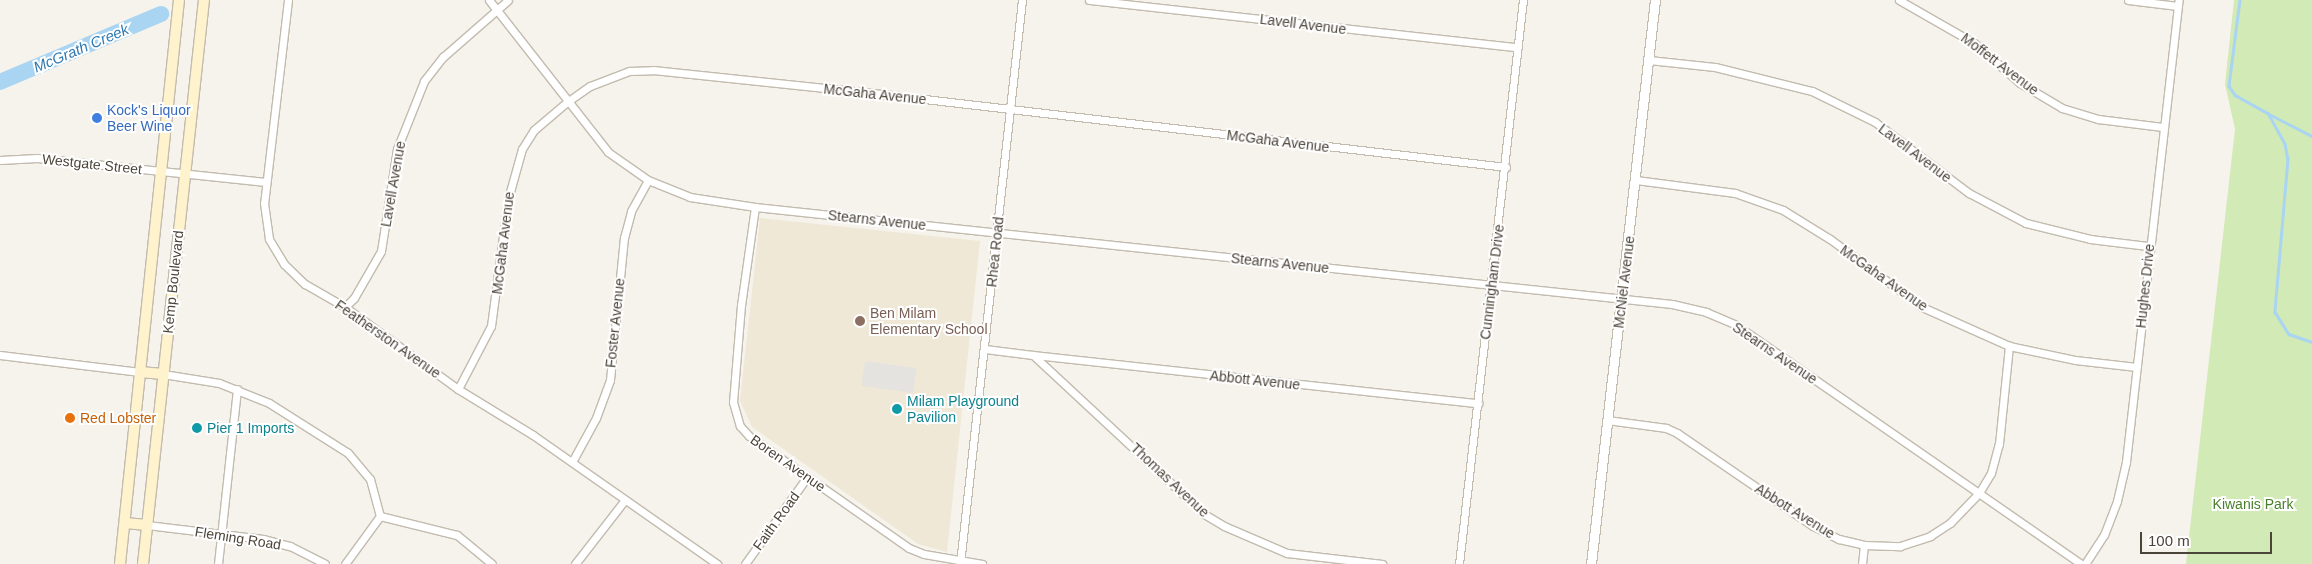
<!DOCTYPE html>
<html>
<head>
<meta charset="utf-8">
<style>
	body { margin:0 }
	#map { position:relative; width:2312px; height:564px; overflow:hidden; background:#f6f3ec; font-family:Arial,sans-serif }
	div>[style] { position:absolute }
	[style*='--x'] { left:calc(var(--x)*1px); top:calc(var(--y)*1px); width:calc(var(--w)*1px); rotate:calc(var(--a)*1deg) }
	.education>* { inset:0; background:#efe8d6 }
	.green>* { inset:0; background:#d2eab5 }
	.parking>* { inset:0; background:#e5e3e0; transform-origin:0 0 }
	.stream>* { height:2.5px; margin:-1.25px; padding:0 1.25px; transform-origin:1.25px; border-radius:1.25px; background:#a9d4f2 }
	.river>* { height:16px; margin:-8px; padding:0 8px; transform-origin:8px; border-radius:8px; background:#a9d4f2 }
	.roads { filter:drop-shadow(1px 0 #c2bbae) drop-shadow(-1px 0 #c2bbae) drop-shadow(0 1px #c2bbae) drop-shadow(0 -1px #c2bbae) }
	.minor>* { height:7px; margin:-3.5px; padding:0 3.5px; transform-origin:3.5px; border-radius:3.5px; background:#fff }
	.tertiary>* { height:9px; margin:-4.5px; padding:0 4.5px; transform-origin:4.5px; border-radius:4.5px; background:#fff }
	.secondary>* { height:10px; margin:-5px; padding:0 5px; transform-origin:5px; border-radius:5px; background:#fff3cd }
	.dots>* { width:14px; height:14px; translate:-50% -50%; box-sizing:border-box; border:2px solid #fff; border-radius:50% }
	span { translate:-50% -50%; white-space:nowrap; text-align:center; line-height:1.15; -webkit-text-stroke:4px #fff; paint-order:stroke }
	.street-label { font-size:14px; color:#4b4439 }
	.shop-label { font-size:14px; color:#366cbe }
	.left { translate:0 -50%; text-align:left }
	.education-label { font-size:14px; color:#785e54 }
	.culture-label { font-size:14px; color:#0d838f }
	.food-label { font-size:14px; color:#c56008 }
	.park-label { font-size:14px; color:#4a7f2a }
	.water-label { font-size:15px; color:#2e7ab2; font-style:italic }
	.scale { position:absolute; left:2140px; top:532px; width:132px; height:22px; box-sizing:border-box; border:2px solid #4b4439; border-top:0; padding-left:6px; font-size:15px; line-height:18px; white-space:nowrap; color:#4b4439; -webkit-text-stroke:4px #fff; paint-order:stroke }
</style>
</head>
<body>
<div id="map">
	<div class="education">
		<i style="clip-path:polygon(760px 218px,980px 241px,947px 552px,918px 544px,752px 427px,740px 401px)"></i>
	</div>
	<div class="green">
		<i style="clip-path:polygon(2234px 0,2312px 0,2312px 564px,2186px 564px,2235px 129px,2225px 84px)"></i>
	</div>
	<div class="parking">
		<i style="left:865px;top:361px;width:52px;height:25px;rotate:8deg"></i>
	</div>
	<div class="stream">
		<i style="--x:2240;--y:0;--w:87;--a:97.3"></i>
		<i style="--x:2229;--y:86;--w:11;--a:56"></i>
		<i style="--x:2235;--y:95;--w:38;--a:29"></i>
		<i style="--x:2268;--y:113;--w:35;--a:61"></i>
		<i style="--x:2285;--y:144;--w:15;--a:79"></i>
		<i style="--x:2288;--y:159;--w:154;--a:94.9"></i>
		<i style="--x:2275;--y:312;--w:26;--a:58"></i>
		<i style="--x:2289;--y:334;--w:24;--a:19"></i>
		<i style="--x:2269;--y:114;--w:48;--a:27.1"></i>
	</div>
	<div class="river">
		<i style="--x:0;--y:82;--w:175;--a:-22.9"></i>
	</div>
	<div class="roads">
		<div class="minor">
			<i style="--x:288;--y:0;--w:204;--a:96.7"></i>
			<i style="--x:264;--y:203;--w:36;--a:82"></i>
			<i style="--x:269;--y:239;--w:29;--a:59"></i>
			<i style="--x:284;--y:264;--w:29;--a:44"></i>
			<i style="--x:305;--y:284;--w:46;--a:29.9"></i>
			<i style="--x:345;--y:307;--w:140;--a:36"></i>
			<i style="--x:458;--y:389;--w:88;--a:31.5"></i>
			<i style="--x:533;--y:435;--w:225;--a:35"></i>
			<i style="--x:489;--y:0;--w:193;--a:51.9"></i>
			<i style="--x:608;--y:152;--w:49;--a:35"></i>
			<i style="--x:648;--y:180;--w:45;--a:22"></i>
			<i style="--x:690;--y:197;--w:66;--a:8.7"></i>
			<i style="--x:755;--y:207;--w:922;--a:6.04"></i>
			<i style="--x:1672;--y:304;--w:35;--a:13"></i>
			<i style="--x:1706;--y:312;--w:33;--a:23"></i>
			<i style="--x:1736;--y:325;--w:420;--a:34.7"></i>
			<i style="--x:1089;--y:0;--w:431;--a:6.3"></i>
			<i style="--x:1899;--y:0;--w:86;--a:29.8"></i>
			<i style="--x:1974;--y:43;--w:61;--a:41"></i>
			<i style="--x:2020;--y:83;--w:49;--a:30.8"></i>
			<i style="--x:2062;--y:108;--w:38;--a:17"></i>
			<i style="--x:2098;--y:119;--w:65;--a:7"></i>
			<i style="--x:2128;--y:0;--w:50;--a:6.8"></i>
			<i style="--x:1649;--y:60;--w:66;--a:6.1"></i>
			<i style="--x:1715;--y:67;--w:100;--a:13.9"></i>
			<i style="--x:1812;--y:91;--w:70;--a:26.2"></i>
			<i style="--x:1875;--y:122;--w:118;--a:37.1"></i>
			<i style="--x:1969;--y:193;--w:64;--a:27.8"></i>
			<i style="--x:2026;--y:223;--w:66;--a:14"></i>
			<i style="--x:2090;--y:239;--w:58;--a:6.9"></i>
			<i style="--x:0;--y:160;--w:37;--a:-3"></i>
			<i style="--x:37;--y:158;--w:230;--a:6"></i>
			<i style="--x:1636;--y:180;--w:100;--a:7.5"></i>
			<i style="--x:1735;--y:193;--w:51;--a:19.5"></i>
			<i style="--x:1783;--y:210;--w:55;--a:31.7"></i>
			<i style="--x:1830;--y:239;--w:114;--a:36.5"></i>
			<i style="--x:1922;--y:307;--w:95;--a:24.1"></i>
			<i style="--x:2009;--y:346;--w:67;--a:12"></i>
			<i style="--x:2075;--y:360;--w:62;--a:6.4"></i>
			<i style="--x:755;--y:207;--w:99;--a:98.1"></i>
			<i style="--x:741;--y:305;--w:97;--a:94.7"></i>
			<i style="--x:733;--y:402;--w:25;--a:74"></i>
			<i style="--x:740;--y:426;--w:13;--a:48"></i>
			<i style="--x:749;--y:436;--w:195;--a:35"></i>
			<i style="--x:909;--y:548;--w:16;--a:22"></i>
			<i style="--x:924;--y:554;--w:59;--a:9.8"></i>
			<i style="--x:345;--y:307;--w:13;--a:-45"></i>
			<i style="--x:354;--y:298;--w:54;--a:-60.1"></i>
			<i style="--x:381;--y:251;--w:103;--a:-81.1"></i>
			<i style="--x:397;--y:149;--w:73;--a:-68.3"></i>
			<i style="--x:424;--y:81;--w:31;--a:-52"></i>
			<i style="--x:443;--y:57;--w:86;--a:-41.2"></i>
			<i style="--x:985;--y:349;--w:48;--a:7.1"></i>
			<i style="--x:1033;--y:355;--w:233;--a:42.9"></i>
			<i style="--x:1204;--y:514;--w:23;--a:31"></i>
			<i style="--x:1224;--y:526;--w:69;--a:23.2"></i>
			<i style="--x:1287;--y:553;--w:96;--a:6.6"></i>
			<i style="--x:0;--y:355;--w:141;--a:6.9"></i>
			<i style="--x:1034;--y:355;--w:447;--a:6.2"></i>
			<i style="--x:163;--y:374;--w:57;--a:9.1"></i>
			<i style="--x:219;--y:383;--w:54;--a:21.8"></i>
			<i style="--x:269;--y:403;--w:93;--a:32.3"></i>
			<i style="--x:348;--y:453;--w:34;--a:50"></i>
			<i style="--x:370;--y:479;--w:38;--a:75"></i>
			<i style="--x:380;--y:516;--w:79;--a:13.9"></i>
			<i style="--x:457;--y:535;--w:45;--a:39.6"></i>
			<i style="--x:458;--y:389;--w:71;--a:-62.4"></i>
			<i style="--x:491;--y:326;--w:128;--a:-82.4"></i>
			<i style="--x:508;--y:199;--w:52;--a:-74.4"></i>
			<i style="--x:522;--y:149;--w:22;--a:-58"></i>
			<i style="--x:534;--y:130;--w:43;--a:-40.3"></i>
			<i style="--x:567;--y:102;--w:28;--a:-35"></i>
			<i style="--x:590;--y:86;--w:42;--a:-21"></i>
			<i style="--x:629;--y:71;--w:24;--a:-2"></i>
			<i style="--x:653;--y:70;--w:247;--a:6"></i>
			<i style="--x:899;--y:96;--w:611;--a:6.67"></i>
			<i style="--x:1607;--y:420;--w:60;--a:7.7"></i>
			<i style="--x:1666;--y:428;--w:12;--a:24"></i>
			<i style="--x:1677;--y:433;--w:165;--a:34.4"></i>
			<i style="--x:1813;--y:526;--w:29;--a:27"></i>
			<i style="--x:1839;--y:539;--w:26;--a:13"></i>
			<i style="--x:1864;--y:545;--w:36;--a:2"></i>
			<i style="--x:1900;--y:546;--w:32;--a:-18"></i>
			<i style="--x:1930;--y:536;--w:24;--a:-33"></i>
			<i style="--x:1950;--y:523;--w:42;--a:-46"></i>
			<i style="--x:1979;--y:493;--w:23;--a:-59"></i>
			<i style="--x:1991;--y:473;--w:30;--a:-75"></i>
			<i style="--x:1999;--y:444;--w:99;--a:-84.2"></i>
			<i style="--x:572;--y:462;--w:50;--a:-61.4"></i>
			<i style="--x:596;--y:418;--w:40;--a:-69.8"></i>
			<i style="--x:610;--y:380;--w:143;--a:-84.4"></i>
			<i style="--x:624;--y:238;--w:28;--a:-75"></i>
			<i style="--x:631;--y:211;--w:35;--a:-61"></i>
			<i style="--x:147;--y:525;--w:117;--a:6.9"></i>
			<i style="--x:263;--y:539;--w:28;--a:15"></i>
			<i style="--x:290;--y:546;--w:39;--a:27"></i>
			<i style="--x:218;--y:564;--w:176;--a:-83.8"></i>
			<i style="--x:345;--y:564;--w:59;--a:-53.9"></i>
			<i style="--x:575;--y:564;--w:80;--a:-52.1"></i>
			<i style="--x:745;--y:564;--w:107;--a:-54.5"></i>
			<i style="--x:960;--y:564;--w:567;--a:-83.73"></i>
			<i style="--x:1459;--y:564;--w:568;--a:-83.53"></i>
			<i style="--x:1862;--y:564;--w:19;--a:-84"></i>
			<i style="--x:2085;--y:564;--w:35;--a:-57"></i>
			<i style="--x:2104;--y:535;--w:36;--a:-69"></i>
			<i style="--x:2117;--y:501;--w:40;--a:-77"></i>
			<i style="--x:2126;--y:462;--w:465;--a:-83.5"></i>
		</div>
		<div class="tertiary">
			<i style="--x:1591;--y:564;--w:568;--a:-83.53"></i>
		</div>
		<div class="secondary">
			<i style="--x:140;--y:372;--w:23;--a:5"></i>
			<i style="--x:125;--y:523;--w:22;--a:5"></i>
			<i style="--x:120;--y:564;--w:567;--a:-84.03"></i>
			<i style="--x:143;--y:564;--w:567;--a:-83.83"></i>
		</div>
	</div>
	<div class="dots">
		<i style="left:97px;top:118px;background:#3f7fe0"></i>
		<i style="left:860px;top:321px;background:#8d6e63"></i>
		<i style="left:897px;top:409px;background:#0f9aa8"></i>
		<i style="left:70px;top:418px;background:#e8710a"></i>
		<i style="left:197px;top:428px;background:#0f9aa8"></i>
	</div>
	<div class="street-label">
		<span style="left:1303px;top:24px;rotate:7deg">Lavell Avenue</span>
		<span style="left:2000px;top:64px;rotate:37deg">Moffett Avenue</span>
		<span style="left:875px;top:94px;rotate:6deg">McGaha Avenue</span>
		<span style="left:1278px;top:141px;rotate:7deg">McGaha Avenue</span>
		<span style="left:1915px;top:153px;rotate:37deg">Lavell Avenue</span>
		<span style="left:92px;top:164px;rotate:6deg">Westgate Street</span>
		<span style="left:393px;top:184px;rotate:-80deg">Lavell Avenue</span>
		<span style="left:877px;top:220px;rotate:6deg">Stearns Avenue</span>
		<span style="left:503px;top:243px;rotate:-83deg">McGaha Avenue</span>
		<span style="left:995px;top:252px;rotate:-84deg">Rhea Road</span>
		<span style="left:1280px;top:263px;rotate:6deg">Stearns Avenue</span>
		<span style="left:1884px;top:278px;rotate:35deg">McGaha Avenue</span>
		<span style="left:173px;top:282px;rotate:-84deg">Kemp Boulevard</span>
		<span style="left:1492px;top:282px;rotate:-83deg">Cunningham Drive</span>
		<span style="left:1624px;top:282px;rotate:-83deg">McNiel Avenue</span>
		<span style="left:2145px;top:286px;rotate:-84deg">Hughes Drive</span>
		<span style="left:615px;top:323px;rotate:-84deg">Foster Avenue</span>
		<span style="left:388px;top:339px;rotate:35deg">Featherston Avenue</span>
		<span style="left:1775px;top:353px;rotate:34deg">Stearns Avenue</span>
		<span style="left:1255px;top:380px;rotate:6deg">Abbott Avenue</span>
		<span style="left:788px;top:463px;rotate:35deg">Boren Avenue</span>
		<span style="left:1170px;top:480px;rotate:43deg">Thomas Avenue</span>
		<span style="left:1795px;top:511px;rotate:32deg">Abbott Avenue</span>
		<span style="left:776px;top:521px;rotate:-54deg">Faith Road</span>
		<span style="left:238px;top:538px;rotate:9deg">Fleming Road</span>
	</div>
	<div class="shop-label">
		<span class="left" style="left:107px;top:118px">Kock's Liquor<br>Beer Wine</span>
	</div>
	<div class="education-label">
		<span class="left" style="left:870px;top:321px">Ben Milam<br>Elementary School</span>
	</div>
	<div class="culture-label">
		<span class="left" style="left:907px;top:409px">Milam Playground<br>Pavilion</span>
		<span class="left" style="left:207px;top:428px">Pier 1 Imports</span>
	</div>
	<div class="food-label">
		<span class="left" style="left:80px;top:418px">Red Lobster</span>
	</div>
	<div class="park-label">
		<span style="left:2253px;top:504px">Kiwanis Park</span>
	</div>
	<div class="water-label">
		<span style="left:81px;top:48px;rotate:-23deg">McGrath Creek</span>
	</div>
	<div class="scale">100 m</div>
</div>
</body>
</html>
